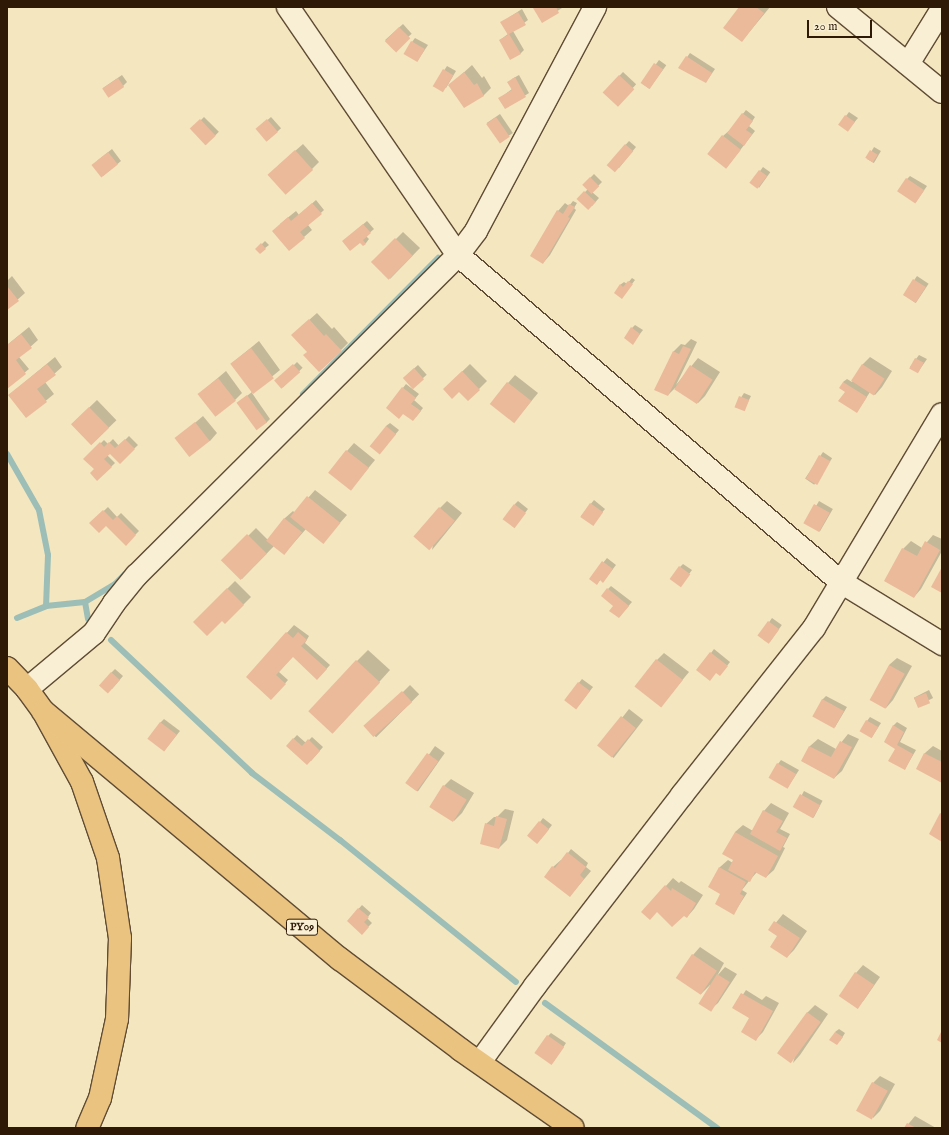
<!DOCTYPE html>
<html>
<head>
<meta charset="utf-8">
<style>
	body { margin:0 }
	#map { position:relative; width:949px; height:1135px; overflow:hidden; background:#f4e6bf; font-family:"IM FELL English",serif }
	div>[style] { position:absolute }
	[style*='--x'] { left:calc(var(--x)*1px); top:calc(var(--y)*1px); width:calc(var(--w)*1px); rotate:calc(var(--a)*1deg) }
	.shadow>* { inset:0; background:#0003; transform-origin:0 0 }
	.stream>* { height:6px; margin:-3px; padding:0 3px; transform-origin:3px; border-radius:3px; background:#9cbeb7 }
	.building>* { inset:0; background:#ebba9b; transform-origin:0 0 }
	.roads { filter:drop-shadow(1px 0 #604c34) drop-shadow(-1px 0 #604c34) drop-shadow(0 1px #604c34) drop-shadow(0 -1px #604c34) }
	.minor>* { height:22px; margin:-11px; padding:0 11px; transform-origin:11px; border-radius:11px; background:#f8efd5 }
	.trunk>* { height:22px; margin:-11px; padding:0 11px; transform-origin:11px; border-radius:11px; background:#eac380 }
	span { translate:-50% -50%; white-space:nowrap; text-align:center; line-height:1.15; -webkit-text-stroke:3px #f8efd5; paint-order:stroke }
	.shield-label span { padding:1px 3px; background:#f8efd5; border:1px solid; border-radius:3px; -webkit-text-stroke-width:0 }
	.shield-label { font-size:11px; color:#2e1906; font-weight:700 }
	.frame { position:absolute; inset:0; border:8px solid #2e1906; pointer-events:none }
	.scale { position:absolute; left:807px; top:20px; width:65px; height:18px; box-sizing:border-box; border:2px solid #2e1906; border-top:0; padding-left:5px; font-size:12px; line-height:14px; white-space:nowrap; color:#2e1906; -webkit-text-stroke:3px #f8efd5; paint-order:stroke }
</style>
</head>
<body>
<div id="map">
	<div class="shadow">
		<i style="clip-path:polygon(536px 7px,561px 7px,562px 8px,542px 21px)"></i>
		<i style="clip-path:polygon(740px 7px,770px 7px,742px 41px)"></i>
		<i style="clip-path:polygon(522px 9px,528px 20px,513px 31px,524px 50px,520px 54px,500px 40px,508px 34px,502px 22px)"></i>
		<i style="left:403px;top:24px;width:13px;height:24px;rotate:48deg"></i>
		<i style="clip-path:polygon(415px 38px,428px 45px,418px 60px,412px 42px)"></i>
		<i style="clip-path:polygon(690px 53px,715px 69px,706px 82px,679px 68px)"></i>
		<i style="left:659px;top:60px;width:9px;height:29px;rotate:36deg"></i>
		<i style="clip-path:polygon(472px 65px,482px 78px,484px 76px,491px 88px,483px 96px,450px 85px)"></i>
		<i style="clip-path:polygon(447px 66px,456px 71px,446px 88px,434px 86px)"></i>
		<i style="left:623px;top:72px;width:18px;height:28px;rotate:43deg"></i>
		<i style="clip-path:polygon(122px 75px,127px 82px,123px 86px,103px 88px)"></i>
		<i style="clip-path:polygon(519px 75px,529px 93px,505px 108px,500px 98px,512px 89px,512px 79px)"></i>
		<i style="clip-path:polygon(746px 110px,755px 117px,749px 126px,755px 131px,727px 167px,723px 136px,731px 129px)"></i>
		<i style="clip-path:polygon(849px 112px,858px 118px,848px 130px,846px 116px)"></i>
		<i style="left:500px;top:114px;width:23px;height:16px;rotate:56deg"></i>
		<i style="left:204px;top:117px;width:21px;height:18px;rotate:45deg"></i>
		<i style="left:271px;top:117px;width:15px;height:18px;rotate:48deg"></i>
		<i style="clip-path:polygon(629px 141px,636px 147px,619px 168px,608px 165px)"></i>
		<i style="clip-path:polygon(303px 144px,319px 162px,312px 169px,277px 167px)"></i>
		<i style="left:874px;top:147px;width:8px;height:14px;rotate:30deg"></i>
		<i style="clip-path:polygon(112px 149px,121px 161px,103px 176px,97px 161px)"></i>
		<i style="left:763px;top:167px;width:9px;height:19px;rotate:36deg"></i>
		<i style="clip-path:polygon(594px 174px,602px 182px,592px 192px,599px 198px,592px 206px,578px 199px,588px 189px,584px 184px)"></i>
		<i style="clip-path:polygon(910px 176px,927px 186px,916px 202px,907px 179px)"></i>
		<i style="clip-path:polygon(316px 200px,324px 210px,308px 225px,312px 230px,304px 237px,280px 224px,296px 211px,299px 215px)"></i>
		<i style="clip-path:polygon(573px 201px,577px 203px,574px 208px,576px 210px,550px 255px,543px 263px,558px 211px,565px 203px,569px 206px)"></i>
		<i style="clip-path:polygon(367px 221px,374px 229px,366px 236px,369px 239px,366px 243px,363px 245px,360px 241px,347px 238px)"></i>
		<i style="clip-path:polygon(403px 232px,420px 248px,390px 279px,396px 239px)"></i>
		<i style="clip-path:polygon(265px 241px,269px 245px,260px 252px,257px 249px)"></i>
		<i style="clip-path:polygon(12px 276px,25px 293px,7px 309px,7px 281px)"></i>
		<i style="left:917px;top:276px;width:14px;height:23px;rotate:34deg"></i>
		<i style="clip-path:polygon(632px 278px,635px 280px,622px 297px,620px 285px,624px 282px,627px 284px)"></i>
		<i style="clip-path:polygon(317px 313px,332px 329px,334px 327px,348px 343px,341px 350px,300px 328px)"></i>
		<i style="clip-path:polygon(635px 325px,643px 330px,633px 343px,632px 328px)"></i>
		<i style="clip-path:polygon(29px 327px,38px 340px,19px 357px,29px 369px,7px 387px,7px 345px)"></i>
		<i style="clip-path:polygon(691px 339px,697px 342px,676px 385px,698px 358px,720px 372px,705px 396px,698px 403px,675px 388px,668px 395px,656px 389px,674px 351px,681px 344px,685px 345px)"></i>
		<i style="clip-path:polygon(259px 341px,280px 370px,252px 393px,270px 419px,266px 423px,238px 403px,252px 392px,232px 363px)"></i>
		<i style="clip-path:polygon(919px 355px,927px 359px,918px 372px,910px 367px)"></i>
		<i style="clip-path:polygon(55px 357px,62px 367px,45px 382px,54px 394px,26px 417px,9px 395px)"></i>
		<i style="clip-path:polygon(870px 357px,892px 371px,882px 387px,875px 395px,870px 392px,857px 412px,846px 392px,843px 382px,847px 379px,852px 382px,863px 364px)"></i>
		<i style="left:297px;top:362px;width:8px;height:28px;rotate:45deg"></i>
		<i style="clip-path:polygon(470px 364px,487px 381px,468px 400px,459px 391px,444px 389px)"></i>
		<i style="left:418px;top:365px;width:13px;height:18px;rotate:48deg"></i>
		<i style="clip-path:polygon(226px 371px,242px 393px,235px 400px,199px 394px)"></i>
		<i style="clip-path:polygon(515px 375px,538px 393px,515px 421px,508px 383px)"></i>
		<i style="clip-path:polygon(406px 384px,419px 394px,414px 400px,423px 408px,416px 417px,387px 408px)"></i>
		<i style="clip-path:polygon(744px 393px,751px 396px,744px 410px,735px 407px)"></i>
		<i style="left:97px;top:400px;width:28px;height:35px;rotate:46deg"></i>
		<i style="clip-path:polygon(203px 416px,217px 433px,210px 441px,176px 439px)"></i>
		<i style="clip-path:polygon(390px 423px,399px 430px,380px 453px,386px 426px)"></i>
		<i style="clip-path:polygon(129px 436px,138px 445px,120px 462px,110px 452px,107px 455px,115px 463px,97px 480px,95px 469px,85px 459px,104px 440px,108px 444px,113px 439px,119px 446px)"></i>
		<i style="clip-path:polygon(354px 443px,375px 460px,351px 489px,347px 451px)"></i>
		<i style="left:823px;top:452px;width:11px;height:32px;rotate:34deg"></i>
		<i style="clip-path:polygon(315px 490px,347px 515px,323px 542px,306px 529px,284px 554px,274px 546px,242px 579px,223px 561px,256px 528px,268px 540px,285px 518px,293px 511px,295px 513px)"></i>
		<i style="clip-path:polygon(594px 500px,605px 509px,595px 521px,581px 516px)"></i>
		<i style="clip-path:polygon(447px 501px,462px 513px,432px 550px,440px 508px)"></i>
		<i style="clip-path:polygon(518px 501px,528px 509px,517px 523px,515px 504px)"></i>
		<i style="left:819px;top:501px;width:16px;height:26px;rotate:30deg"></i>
		<i style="clip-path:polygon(108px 507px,117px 517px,121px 513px,139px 531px,126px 544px,106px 525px,91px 523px)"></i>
		<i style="clip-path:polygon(933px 535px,942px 539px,942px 551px,921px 589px,914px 597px,885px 581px,903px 549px,911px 541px,922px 548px)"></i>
		<i style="clip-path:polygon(607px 558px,616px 565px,606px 578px,601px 579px,597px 584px,590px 579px)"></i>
		<i style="clip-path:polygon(683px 564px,692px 570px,683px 582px,680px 567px)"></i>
		<i style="clip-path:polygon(235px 581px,251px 597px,225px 623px,222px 620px,194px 622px)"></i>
		<i style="clip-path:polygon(611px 586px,632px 602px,619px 617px,608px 589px)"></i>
		<i style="left:772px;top:618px;width:12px;height:21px;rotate:35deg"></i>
		<i style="clip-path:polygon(294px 625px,309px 636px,305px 643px,330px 665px,321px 675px,293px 656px,279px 672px,288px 680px,275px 695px,247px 677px)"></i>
		<i style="clip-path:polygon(714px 649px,730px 662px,723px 671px,717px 672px,711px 653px)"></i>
		<i style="clip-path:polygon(368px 650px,390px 670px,333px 733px,357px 661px)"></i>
		<i style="clip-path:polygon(664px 653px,689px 672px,661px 706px,657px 660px)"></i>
		<i style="clip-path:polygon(897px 658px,912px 666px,893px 700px,886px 708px,889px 665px)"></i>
		<i style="clip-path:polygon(115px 669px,123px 676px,112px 689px,111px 673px)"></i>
		<i style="clip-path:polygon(582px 679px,593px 687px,579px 705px,565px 700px)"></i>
		<i style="left:410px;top:685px;width:13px;height:61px;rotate:45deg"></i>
		<i style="left:929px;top:690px;width:9px;height:17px;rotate:63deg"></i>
		<i style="clip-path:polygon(826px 696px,847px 707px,835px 727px,822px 700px)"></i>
		<i style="left:629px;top:709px;width:18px;height:48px;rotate:38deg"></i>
		<i style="clip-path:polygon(870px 717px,881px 723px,872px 737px,867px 721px)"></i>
		<i style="clip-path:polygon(164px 719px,180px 731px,164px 751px,160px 723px)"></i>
		<i style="clip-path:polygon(897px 722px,907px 728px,900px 742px,916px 750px,905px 769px,897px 748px,893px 726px)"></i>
		<i style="clip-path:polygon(848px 734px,859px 739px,842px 771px,834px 778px,802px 761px,810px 746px,818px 739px,836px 749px)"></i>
		<i style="clip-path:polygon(297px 735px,306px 743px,312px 737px,323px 747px,311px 761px,287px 746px)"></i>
		<i style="left:435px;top:746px;width:12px;height:47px;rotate:35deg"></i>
		<i style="clip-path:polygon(933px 746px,942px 751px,942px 782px,917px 768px,925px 753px)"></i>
		<i style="clip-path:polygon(781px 760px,799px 770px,788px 787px,778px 764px)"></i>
		<i style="clip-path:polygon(451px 779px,474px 793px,462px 813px,454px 821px,444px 786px)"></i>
		<i style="left:804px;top:791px;width:21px;height:19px;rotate:28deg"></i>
		<i style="clip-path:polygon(771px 803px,789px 813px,780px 829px,790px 834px,783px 847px,785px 848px,774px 870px,766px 877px,757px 872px,749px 881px,742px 890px,747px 893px,734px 913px,724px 890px,710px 887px,720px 867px,728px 860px,733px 863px,735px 832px,743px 825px,753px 831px,764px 811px)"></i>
		<i style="clip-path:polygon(505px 809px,514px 811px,507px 840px,499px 848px,486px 824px,494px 817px,497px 817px)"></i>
		<i style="clip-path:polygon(543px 818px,552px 825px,541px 839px,540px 822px)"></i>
		<i style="clip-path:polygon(571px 849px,588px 863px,586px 867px,591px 871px,570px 896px,553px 867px,561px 860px,562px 861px)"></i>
		<i style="clip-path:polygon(673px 878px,679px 883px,681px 881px,703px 895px,694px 909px,687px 917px,684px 915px,657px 911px,643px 912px)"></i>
		<i style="clip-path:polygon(362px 905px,371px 913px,367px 918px,372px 923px,362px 933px,348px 921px)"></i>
		<i style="clip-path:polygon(783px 914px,807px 931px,794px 950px,787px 957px,779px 936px,770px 930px)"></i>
		<i style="clip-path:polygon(700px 947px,724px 963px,717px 976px,725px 967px,737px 974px,718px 1003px,710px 1010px,710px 985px,701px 994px,693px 955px)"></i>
		<i style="clip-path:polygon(863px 965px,880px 977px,864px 1000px,857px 1008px,856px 973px)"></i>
		<i style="clip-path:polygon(746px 990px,762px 1000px,766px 996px,779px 1003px,763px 1032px,756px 1039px,750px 1018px,734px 1008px)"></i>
		<i style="clip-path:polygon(815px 1005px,828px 1014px,800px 1055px,793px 1063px,807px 1013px)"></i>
		<i style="clip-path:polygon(839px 1029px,845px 1033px,840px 1041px,835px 1032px)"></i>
		<i style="clip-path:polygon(551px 1033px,566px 1043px,554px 1061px,548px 1036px)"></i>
		<i style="clip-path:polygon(880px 1076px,895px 1084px,880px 1111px,873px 1118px,873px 1083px)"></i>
		<i style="clip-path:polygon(915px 1116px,936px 1128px,905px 1128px)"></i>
	</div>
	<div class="stream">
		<i style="--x:303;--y:394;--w:192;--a:-45.2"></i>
		<i style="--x:7;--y:454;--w:64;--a:60.3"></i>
		<i style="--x:39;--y:510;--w:46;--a:78.7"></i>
		<i style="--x:48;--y:555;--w:51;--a:92.2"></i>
		<i style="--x:17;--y:618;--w:31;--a:-22"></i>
		<i style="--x:46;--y:606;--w:39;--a:-6"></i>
		<i style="--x:88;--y:619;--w:17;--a:-100"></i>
		<i style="--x:85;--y:602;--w:35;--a:-31"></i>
		<i style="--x:115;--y:584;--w:14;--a:-45"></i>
		<i style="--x:111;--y:640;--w:194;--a:43.3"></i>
		<i style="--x:252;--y:773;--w:111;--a:37.3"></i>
		<i style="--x:340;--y:840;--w:226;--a:38.9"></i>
		<i style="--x:545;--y:1003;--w:213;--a:36"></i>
	</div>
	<div class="building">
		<i style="clip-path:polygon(535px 7px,556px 7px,559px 13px,542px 23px,533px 8px)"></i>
		<i style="clip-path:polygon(739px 7px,756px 7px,764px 13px,742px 42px,723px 28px)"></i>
		<i style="clip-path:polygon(518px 12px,526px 25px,509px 34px,521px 54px,510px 60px,499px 40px,508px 35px,500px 22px)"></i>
		<i style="left:399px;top:27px;width:16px;height:20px;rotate:45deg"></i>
		<i style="left:411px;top:41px;width:16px;height:15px;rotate:30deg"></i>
		<i style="clip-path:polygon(686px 56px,712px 73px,706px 83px,678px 68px)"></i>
		<i style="left:654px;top:63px;width:11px;height:24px;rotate:34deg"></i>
		<i style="left:443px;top:69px;width:12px;height:20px;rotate:31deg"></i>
		<i style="clip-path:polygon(464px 72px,474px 85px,477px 83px,484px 96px,464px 108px,448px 85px)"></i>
		<i style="left:619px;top:75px;width:21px;height:24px;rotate:43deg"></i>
		<i style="clip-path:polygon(515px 77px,526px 97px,505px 109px,498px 98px,512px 90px,507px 82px)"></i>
		<i style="left:118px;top:78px;width:11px;height:19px;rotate:56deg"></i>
		<i style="clip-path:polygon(742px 113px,753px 121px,746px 130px,752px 134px,744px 146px,727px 133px)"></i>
		<i style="left:845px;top:115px;width:12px;height:12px;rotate:35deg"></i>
		<i style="left:496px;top:117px;width:24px;height:12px;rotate:55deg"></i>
		<i style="left:200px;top:119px;width:23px;height:14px;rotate:47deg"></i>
		<i style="left:267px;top:119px;width:17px;height:15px;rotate:50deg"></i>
		<i style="left:722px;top:135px;width:24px;height:24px;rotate:38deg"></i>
		<i style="left:625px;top:144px;width:11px;height:28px;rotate:41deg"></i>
		<i style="left:295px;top:150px;width:27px;height:37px;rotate:48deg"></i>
		<i style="left:870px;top:150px;width:9px;height:9px;rotate:32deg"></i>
		<i style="left:108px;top:152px;width:16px;height:21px;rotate:52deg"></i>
		<i style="left:759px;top:170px;width:10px;height:16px;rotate:37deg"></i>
		<i style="left:590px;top:177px;width:13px;height:11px;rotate:45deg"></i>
		<i style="left:906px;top:178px;width:22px;height:16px;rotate:34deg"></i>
		<i style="left:584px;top:191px;width:16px;height:11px;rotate:43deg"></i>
		<i style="clip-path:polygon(312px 203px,322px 214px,300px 232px,305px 238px,289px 251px,272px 231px,288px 217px,291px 221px)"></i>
		<i style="clip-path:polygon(569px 204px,575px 207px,568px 217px,570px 218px,543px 264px,530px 256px,557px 210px,563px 214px)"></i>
		<i style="clip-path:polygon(363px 224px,371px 233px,363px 240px,366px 244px,363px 246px,360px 243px,350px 251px,342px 241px)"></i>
		<i style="left:395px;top:238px;width:25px;height:34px;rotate:45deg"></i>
		<i style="clip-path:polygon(261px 243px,266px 249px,260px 254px,255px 249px)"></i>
		<i style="left:913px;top:279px;width:15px;height:19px;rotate:32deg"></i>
		<i style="clip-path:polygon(628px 281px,633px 284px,622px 299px,614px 293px,620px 284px,623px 287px)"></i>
		<i style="clip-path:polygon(7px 286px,19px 301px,7px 310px)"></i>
		<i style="clip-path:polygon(309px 319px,324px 336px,326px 334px,342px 351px,319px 372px,303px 355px,307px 352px,291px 335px)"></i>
		<i style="clip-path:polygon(631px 327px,640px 334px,633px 345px,624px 338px)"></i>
		<i style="clip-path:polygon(21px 334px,32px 348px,16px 360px,26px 374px,7px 389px,7px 345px)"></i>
		<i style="clip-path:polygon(683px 346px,691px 349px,668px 396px,654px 390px,673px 351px,679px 354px)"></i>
		<i style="left:251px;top:348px;width:38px;height:26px;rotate:53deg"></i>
		<i style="left:915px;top:358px;width:10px;height:12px;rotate:29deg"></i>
		<i style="clip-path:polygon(47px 364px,56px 375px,37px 389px,47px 402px,26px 418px,8px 395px)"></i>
		<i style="left:293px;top:364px;width:11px;height:25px;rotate:49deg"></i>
		<i style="left:862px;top:364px;width:27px;height:20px;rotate:33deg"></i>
		<i style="left:690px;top:365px;width:27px;height:29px;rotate:33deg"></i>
		<i style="left:414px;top:368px;width:15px;height:15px;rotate:48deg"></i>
		<i style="clip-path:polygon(462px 371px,480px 390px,468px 401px,459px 392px,452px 399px,443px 389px)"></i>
		<i style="left:218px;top:378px;width:29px;height:26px;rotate:52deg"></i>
		<i style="left:507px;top:382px;width:31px;height:28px;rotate:38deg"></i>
		<i style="clip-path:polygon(843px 382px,867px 397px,857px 413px,838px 401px,845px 392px,839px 388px)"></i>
		<i style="clip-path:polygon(402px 387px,416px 398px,411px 404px,421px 411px,413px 421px,403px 414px,399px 419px,386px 408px)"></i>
		<i style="left:247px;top:395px;width:34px;height:13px;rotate:54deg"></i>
		<i style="left:739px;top:396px;width:11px;height:12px;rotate:22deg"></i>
		<i style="left:89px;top:407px;width:29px;height:25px;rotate:46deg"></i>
		<i style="left:195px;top:422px;width:24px;height:26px;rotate:52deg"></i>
		<i style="left:386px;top:426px;width:13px;height:26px;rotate:39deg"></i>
		<i style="clip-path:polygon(125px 439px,135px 449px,120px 464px,110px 454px,104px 459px,112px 467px,97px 481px,90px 473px,94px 469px,83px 459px,100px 442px,104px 447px,109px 442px,115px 448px)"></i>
		<i style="left:346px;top:450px;width:29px;height:29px;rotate:38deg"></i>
		<i style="left:819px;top:455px;width:13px;height:27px;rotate:29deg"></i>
		<i style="left:307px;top:496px;width:43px;height:27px;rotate:39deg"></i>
		<i style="left:590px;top:503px;width:16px;height:17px;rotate:35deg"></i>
		<i style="left:514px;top:504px;width:15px;height:19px;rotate:37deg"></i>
		<i style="left:814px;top:504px;width:18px;height:22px;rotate:29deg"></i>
		<i style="left:439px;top:507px;width:21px;height:39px;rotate:41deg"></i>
		<i style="clip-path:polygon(103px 510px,113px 520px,117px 516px,136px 535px,126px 546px,106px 526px,99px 533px,89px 523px)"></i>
		<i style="left:284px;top:518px;width:23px;height:29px;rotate:38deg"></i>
		<i style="left:247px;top:534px;width:28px;height:37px;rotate:45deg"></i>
		<i style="clip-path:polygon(925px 541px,940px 550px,914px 598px,884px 581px,902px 548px,917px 556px)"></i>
		<i style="clip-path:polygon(602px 561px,613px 569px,603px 583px,600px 580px,597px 585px,589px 579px)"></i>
		<i style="left:679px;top:566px;width:14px;height:16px;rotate:36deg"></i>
		<i style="clip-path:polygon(942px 567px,942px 593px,931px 587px)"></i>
		<i style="clip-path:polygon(227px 588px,244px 605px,225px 624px,222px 621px,207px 636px,193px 622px)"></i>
		<i style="clip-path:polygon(607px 588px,629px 606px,619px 618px,609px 611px,613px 606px,601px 596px)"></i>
		<i style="left:768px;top:621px;width:14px;height:18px;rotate:36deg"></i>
		<i style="clip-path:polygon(286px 632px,293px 638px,298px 632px,307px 640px,301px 646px,327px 669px,317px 680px,293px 657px,276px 675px,286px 684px,271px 700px,246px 677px)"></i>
		<i style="clip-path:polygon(710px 652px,728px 666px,720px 676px,716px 673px,710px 681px,696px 670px)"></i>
		<i style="left:656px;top:659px;width:34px;height:35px;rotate:38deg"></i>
		<i style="left:356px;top:660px;width:33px;height:70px;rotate:43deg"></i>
		<i style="left:889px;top:665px;width:18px;height:40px;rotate:29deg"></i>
		<i style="left:111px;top:672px;width:12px;height:18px;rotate:42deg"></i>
		<i style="left:578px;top:682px;width:15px;height:23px;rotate:37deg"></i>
		<i style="left:402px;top:691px;width:15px;height:52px;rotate:48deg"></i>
		<i style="left:926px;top:693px;width:11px;height:13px;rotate:68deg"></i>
		<i style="left:822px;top:699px;width:25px;height:20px;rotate:29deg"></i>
		<i style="left:621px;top:716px;width:19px;height:38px;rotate:39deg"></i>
		<i style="left:866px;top:720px;width:14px;height:13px;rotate:30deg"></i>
		<i style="left:160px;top:722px;width:21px;height:21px;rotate:37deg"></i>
		<i style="clip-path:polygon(893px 725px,904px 732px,897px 745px,913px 754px,905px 770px,888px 761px,895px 749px,884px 742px)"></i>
		<i style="clip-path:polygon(293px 738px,302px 746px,308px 739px,320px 751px,307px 765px,286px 746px)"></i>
		<i style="clip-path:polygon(840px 741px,852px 747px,834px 779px,801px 761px,809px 746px,831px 757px)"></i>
		<i style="left:427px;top:753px;width:14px;height:37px;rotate:36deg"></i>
		<i style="clip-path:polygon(924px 753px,942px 762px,942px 783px,916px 769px)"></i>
		<i style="left:777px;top:763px;width:22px;height:17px;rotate:30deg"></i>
		<i style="left:443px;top:785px;width:28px;height:26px;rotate:32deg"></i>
		<i style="left:800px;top:794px;width:23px;height:15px;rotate:29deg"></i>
		<i style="clip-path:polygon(763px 810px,783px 821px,776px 832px,787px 838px,780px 851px,750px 834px)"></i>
		<i style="clip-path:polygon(940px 813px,942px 814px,942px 842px,929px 834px)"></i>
		<i style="clip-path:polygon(496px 816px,507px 819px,499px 849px,480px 844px,485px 823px,494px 826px)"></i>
		<i style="left:539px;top:821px;width:13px;height:19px;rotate:39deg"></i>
		<i style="clip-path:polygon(735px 832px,778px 856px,766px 878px,755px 872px,750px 882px,728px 870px,733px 860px,722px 854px)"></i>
		<i style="clip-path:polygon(567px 852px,586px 867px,580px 875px,584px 879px,570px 897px,544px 877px,552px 866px,555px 868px)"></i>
		<i style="clip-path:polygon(719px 867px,746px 882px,740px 894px,744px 896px,734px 915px,715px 904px,720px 894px,708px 887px)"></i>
		<i style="clip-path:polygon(665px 885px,671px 891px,672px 888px,696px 903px,687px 918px,684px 916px,672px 927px,657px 912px,650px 920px,641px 912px)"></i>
		<i style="clip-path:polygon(358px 908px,369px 917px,364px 922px,369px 927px,362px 935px,347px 921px)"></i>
		<i style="clip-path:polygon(774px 921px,800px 938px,787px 958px,770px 947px,777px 936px,768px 930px)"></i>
		<i style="left:692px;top:954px;width:30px;height:29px;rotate:34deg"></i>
		<i style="left:855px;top:972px;width:23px;height:29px;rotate:34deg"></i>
		<i style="left:717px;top:974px;width:15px;height:35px;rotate:32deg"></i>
		<i style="clip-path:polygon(741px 993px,773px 1011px,756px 1041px,741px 1032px,749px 1018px,732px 1008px)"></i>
		<i style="left:807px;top:1012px;width:17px;height:51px;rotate:36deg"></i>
		<i style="clip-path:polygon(942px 1030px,942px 1043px,937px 1040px)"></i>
		<i style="clip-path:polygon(835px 1032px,843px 1037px,837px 1045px,829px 1040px)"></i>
		<i style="left:547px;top:1035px;width:21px;height:22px;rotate:35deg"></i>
		<i style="left:872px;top:1082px;width:18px;height:33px;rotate:29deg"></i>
		<i style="clip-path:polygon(907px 1123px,916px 1128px,904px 1128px)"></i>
	</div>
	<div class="roads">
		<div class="minor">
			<i style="--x:288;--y:7;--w:301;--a:55.6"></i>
			<i style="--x:458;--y:255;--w:504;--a:40.49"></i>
			<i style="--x:841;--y:582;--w:119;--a:31.5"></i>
			<i style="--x:838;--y:7;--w:134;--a:39.3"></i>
			<i style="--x:908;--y:64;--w:65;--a:-58.3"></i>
			<i style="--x:27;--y:689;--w:87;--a:-39.9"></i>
			<i style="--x:94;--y:633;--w:36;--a:-56"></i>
			<i style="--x:114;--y:603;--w:36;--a:-51"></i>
			<i style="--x:137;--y:575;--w:453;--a:-44.9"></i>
			<i style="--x:458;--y:255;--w:30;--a:-53"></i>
			<i style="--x:476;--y:231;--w:254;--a:-62"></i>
			<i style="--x:480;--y:1062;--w:94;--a:-54.1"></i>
			<i style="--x:535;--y:986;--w:241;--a:-52.4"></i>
			<i style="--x:682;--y:795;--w:213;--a:-51.7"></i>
			<i style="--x:814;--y:628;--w:249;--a:-59.1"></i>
		</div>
		<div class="trunk">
			<i style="--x:7;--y:668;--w:29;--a:46"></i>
			<i style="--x:27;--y:689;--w:27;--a:54"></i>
			<i style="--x:43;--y:711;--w:81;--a:61.2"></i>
			<i style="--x:82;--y:782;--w:80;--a:71.1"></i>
			<i style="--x:108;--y:858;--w:81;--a:81.5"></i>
			<i style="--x:120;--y:938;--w:81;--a:92.1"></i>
			<i style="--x:117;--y:1019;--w:81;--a:102.1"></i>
			<i style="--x:100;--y:1098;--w:33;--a:113"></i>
			<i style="--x:43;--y:711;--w:387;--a:39.9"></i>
			<i style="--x:340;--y:959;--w:151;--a:36.9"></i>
			<i style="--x:461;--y:1050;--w:136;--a:34.9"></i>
		</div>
	</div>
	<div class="shield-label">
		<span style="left:302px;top:927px">PY09</span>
	</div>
	<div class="frame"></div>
	<div class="scale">20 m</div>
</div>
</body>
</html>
